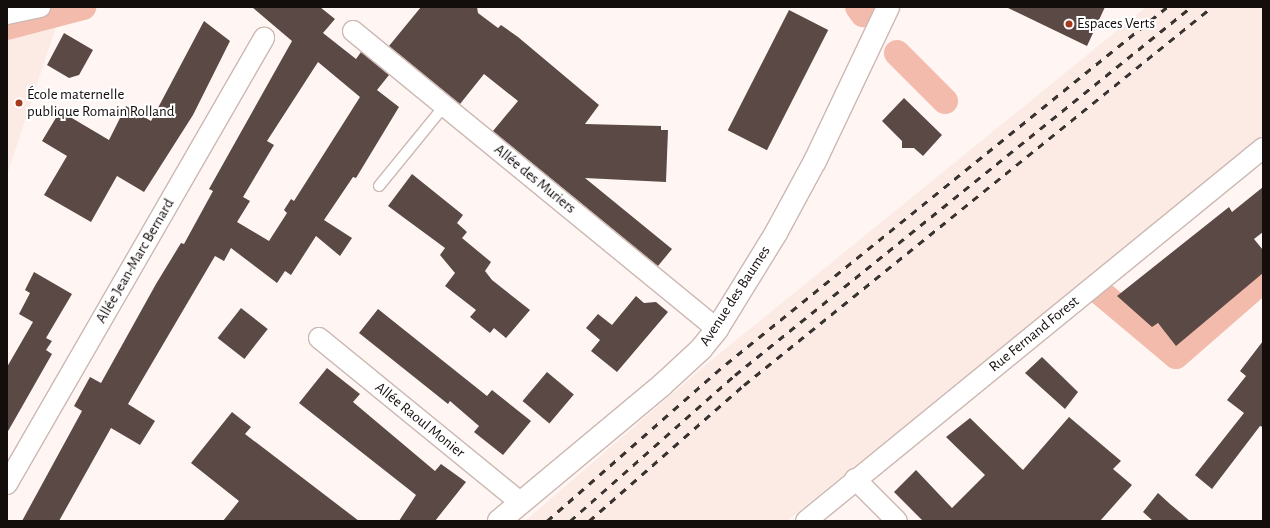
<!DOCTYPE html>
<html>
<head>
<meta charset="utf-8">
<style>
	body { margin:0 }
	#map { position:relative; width:1270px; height:528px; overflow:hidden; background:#fff6f4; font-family:"Alegreya Sans",sans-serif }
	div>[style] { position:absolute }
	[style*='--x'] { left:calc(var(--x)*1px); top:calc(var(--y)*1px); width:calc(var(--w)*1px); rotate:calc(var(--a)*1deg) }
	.built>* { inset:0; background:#fceae5 }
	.canal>* { height:26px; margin:-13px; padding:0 13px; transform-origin:13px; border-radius:13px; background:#f3bbab }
	.building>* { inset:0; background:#5a4944; transform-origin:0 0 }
	.roads { filter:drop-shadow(1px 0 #ccb8b2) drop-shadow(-1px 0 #ccb8b2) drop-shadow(0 1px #ccb8b2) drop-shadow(0 -1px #ccb8b2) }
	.service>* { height:10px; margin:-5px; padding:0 5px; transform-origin:5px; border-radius:5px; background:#fff }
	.minor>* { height:20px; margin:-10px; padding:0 10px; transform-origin:10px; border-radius:10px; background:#fff }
	.tertiary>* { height:22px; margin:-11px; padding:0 11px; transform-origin:11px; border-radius:11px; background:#fff }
	.rail>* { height:3px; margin-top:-1.5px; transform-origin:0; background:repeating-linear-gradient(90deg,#383230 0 7px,transparent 0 14px) }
	.dots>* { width:11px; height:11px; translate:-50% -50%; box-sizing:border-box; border:2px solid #fff; border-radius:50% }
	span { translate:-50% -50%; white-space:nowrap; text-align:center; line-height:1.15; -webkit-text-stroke:4px #fff; paint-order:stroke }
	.poi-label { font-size:15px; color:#130d0b }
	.left { translate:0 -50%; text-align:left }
	.street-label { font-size:15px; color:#130d0b }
	.frame { position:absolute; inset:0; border:8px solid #130d0b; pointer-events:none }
</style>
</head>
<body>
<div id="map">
	<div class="built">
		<i style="clip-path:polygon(1146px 7px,1263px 7px,1263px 135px,787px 521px,525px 521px,708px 363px)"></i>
		<i style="clip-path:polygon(59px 18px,7px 175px,7px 32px)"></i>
	</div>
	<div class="canal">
		<i style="--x:858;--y:7;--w:9;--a:54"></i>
		<i style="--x:7;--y:27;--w:79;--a:-14.7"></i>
		<i style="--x:897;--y:53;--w:68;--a:45"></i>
		<i style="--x:1101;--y:293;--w:98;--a:40"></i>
		<i style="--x:1176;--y:356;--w:116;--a:-41.1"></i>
	</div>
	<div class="building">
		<i style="clip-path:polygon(evenodd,252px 7px,320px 7px,335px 19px,323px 33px,356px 59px,361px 52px,389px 75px,377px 90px,399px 107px,356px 178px,353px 177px,324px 220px,352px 238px,340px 256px,316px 236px,291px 275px,285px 271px,277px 283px,231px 248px,224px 261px,215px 256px,128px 404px,155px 421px,140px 445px,111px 428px,59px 521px,22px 521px,82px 411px,74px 406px,90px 377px,101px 383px,156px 284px,181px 243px,184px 244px,213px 191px,209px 189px,292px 41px,252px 7px,318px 62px,360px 97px,294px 201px,291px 199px,284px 210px,287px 213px,269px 241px,237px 222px,250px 201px,243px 197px,274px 145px,267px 141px,318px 62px)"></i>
		<i style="clip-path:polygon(421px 7px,477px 7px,478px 13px,498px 28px,501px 25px,518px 37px,599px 105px,585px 124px,661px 126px,661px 130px,668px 130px,666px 182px,585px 178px,672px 249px,658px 266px,493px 131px,518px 101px,484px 74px,460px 104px,389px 46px)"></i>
		<i style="clip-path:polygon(1006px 7px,1105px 7px,1087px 46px)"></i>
		<i style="left:789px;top:10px;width:44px;height:135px;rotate:27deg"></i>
		<i style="clip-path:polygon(204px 21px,230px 41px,193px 115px,144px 192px,117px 176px,91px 222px,44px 195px,67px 156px,42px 141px,60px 111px,109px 140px,126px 106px,151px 121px)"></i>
		<i style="clip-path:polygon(64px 33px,93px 50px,79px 75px,69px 78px,47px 65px)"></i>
		<i style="clip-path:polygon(904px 98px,942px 135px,923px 156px,914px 148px,902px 148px,902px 141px,882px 121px)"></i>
		<i style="clip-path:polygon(412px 174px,463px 215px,457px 223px,467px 232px,462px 238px,491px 262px,485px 271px,492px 280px,530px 310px,506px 338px,494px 328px,490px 333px,470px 317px,476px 310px,445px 286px,455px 273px,440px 255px,445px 248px,388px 206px)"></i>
		<i style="clip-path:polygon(1263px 187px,1263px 232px,1254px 239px,1263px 250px,1263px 273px,1176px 346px,1158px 323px,1152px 327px,1117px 296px,1229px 207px,1232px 212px)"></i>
		<i style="clip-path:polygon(34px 272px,72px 294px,46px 338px,52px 341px,46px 350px,52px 354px,7px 433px,7px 367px,33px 322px,19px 314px,30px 293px,25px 290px)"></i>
		<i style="clip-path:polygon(636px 296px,644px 303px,656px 302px,668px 312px,617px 372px,591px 351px,600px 340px,586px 328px,598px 314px,612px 325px)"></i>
		<i style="left:241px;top:308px;width:34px;height:38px;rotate:38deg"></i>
		<i style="clip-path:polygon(378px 309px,487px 396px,492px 390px,531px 421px,503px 455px,474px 432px,479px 426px,450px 401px,448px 404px,359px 333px)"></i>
		<i style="clip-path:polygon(1263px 341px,1263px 427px,1260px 426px,1212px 489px,1195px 475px,1244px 413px,1227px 400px,1246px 376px,1240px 371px)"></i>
		<i style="clip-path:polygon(1042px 357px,1078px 392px,1065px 409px,1025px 373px)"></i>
		<i style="clip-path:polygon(327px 368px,360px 394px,353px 402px,435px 471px,441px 464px,466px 482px,435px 521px,399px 521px,416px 495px,299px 403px)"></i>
		<i style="left:547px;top:372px;width:35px;height:38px;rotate:40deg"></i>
		<i style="clip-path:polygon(232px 412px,251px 427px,245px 434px,359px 521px,223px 521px,239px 501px,191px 463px)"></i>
		<i style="clip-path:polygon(1069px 417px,1121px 461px,1113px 469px,1132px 485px,1100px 521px,923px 521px,894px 492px,916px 470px,952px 508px,985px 475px,946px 437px,970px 418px,1023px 470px)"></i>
		<i style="clip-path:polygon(1158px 493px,1170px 504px,1190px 521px,1153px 521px,1143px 512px)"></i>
	</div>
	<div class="roads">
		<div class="service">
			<i style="--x:379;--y:186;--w:104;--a:-50.8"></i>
		</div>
		<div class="minor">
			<i style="--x:7;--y:14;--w:34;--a:-12"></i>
			<i style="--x:353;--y:31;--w:470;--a:39.3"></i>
			<i style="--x:319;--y:338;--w:259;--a:39.2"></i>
			<i style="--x:855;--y:479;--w:59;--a:45"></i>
			<i style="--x:7;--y:484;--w:515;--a:-60.05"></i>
			<i style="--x:806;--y:521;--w:590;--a:-39.22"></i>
		</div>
		<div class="tertiary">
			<i style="--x:499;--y:521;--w:212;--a:-39.8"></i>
			<i style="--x:662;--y:385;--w:53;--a:-42.7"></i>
			<i style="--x:701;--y:349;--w:26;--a:-51"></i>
			<i style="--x:717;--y:329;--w:113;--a:-58.4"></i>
			<i style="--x:776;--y:233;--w:82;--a:-61.6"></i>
			<i style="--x:815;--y:161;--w:170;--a:-64.6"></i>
		</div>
	</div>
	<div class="rail">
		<i style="--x:547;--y:521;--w:238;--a:-41.3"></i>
		<i style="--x:726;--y:364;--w:567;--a:-38.99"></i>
		<i style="--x:570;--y:521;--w:220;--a:-41.5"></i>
		<i style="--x:735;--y:375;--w:586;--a:-38.9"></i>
		<i style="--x:589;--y:521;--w:206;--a:-41.3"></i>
		<i style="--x:744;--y:385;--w:602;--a:-38.93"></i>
	</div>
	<div class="dots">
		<i style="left:1069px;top:24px;background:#a33a1e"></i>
		<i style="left:19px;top:103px;background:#a33a1e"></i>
	</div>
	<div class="poi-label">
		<span class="left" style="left:1077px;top:24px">Espaces Verts</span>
		<span class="left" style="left:27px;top:103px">École maternelle<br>publique Romain Rolland</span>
	</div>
	<div class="street-label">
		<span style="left:535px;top:179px;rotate:39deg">Allée des Muriers</span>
		<span style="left:135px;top:261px;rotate:-60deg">Allée Jean-Marc Bernard</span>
		<span style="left:735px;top:296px;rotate:-57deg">Avenue des Baumes</span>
		<span style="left:1034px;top:334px;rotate:-39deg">Rue Fernand Forest</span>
		<span style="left:420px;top:420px;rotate:39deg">Allée Raoul Monier</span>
	</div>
	<div class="frame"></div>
</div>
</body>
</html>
